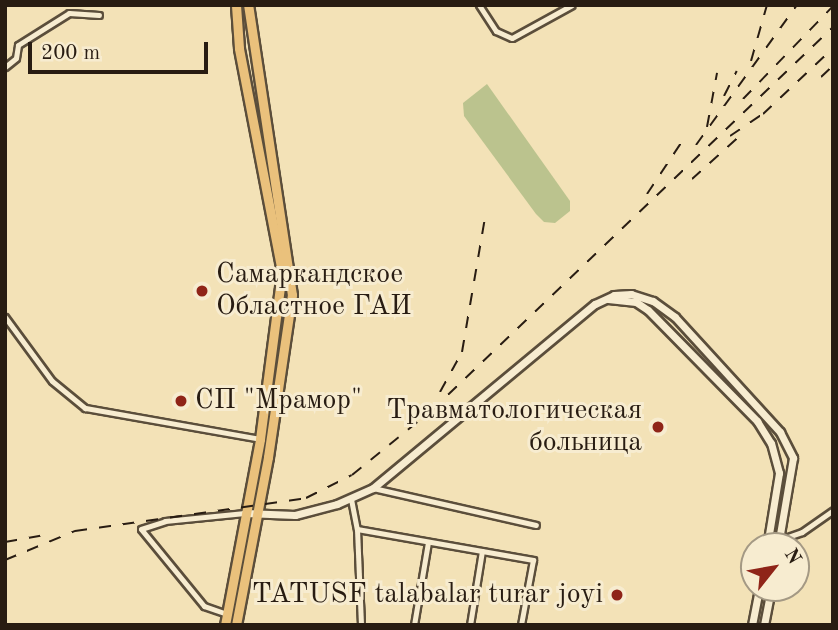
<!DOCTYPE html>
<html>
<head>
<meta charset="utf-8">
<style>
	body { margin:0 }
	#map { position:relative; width:838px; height:630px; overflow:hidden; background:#f3e2b7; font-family:"Old Standard TT",serif }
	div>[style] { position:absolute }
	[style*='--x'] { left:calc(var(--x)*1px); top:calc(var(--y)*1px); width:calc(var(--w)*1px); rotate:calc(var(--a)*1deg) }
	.green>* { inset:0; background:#bbc38e }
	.roads { filter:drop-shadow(2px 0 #5b4e3b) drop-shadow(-2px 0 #5b4e3b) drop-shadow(0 2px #5b4e3b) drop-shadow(0 -2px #5b4e3b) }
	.minor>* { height:5px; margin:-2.5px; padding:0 2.5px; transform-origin:2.5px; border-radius:2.5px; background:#f7ecd0 }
	.tertiary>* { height:7px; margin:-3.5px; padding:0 3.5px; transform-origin:3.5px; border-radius:3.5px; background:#f7ecd0 }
	.primary>* { height:9px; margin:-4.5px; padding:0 4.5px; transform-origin:4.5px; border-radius:4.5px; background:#eac17c }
	.rail>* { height:2px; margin-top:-1px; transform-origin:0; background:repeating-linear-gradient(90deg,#281c12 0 12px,transparent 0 24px) }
	.dots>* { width:19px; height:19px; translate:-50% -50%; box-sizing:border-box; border:4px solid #f7ecd0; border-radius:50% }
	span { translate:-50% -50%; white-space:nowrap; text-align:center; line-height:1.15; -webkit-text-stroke:6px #f7ecd0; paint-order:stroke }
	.poi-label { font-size:28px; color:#281c12 }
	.left { translate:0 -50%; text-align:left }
	.right { translate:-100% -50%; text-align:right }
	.frame { position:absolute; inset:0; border:7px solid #281c12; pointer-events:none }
	.north { position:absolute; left:740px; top:532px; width:70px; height:70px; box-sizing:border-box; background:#f7ecd0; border:2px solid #a49984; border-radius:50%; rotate:59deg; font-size:19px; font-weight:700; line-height:28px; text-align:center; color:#281c12 }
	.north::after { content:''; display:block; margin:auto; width:24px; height:32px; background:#8f2418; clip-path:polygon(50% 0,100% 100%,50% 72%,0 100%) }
	.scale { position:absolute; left:28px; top:42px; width:180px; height:32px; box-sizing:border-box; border:4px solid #281c12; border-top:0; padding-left:9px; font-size:21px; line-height:24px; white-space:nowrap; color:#281c12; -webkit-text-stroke:5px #f7ecd0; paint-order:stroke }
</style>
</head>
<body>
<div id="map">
	<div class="green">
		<i style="clip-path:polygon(487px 84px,570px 201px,570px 211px,555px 223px,544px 222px,536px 214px,464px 116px,463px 103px)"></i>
	</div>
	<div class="roads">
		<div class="minor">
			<i style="--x:479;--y:5;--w:31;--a:57"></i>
			<i style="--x:496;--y:31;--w:17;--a:24"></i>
			<i style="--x:512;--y:38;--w:68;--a:-28.8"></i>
			<i style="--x:5;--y:67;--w:14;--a:-39"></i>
			<i style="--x:16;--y:58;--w:13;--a:-81"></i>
			<i style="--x:18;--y:45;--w:60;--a:-32.1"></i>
			<i style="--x:69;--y:13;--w:30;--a:4"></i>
			<i style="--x:5;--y:317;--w:79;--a:53.7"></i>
			<i style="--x:52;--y:381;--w:43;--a:39.3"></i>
			<i style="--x:85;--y:408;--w:178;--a:10"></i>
			<i style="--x:373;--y:488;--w:167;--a:12.8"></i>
			<i style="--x:351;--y:499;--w:31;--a:79"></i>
			<i style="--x:357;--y:529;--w:96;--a:87.6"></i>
			<i style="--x:357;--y:529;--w:179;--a:10"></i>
			<i style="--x:533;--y:560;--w:66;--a:100.5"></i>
			<i style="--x:779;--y:540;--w:24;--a:-19"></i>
			<i style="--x:802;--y:532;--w:38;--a:-35"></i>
			<i style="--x:227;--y:614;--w:24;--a:-161"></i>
			<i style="--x:204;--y:606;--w:99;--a:-129.3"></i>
			<i style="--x:141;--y:529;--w:25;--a:-18"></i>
			<i style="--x:165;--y:521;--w:80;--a:-5.7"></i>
			<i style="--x:414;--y:625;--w:84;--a:-80.4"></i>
			<i style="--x:470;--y:625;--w:75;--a:-80.8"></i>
		</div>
		<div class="tertiary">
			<i style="--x:608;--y:299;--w:28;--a:6"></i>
			<i style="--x:636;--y:302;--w:14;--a:34"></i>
			<i style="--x:648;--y:310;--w:156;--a:45.5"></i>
			<i style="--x:757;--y:421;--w:26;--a:58"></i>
			<i style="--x:771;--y:443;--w:31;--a:75"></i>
			<i style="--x:779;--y:473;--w:74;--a:99.3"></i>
			<i style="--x:245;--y:513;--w:50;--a:2.3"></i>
			<i style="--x:295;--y:515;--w:43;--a:-14.7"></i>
			<i style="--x:337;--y:504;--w:39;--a:-24"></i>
			<i style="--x:373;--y:488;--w:288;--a:-39.7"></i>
			<i style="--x:595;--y:304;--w:21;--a:-25"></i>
			<i style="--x:614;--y:295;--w:17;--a:-3"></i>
			<i style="--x:631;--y:294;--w:23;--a:18"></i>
			<i style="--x:653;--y:301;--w:27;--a:36"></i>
			<i style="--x:675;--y:317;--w:156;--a:47.6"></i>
			<i style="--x:780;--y:432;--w:29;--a:63"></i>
			<i style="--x:793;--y:458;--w:89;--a:99.7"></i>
			<i style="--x:752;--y:625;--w:38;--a:-79"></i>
			<i style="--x:764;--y:625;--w:38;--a:-79"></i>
		</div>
		<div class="primary">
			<i style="--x:225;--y:625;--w:189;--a:-79.3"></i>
			<i style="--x:260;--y:439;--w:168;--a:-82.5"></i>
			<i style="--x:282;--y:272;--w:228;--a:-100.9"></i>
			<i style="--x:239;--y:48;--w:43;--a:-94"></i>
			<i style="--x:236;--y:625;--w:171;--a:-79.2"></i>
			<i style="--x:268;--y:457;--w:164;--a:-81.6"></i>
			<i style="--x:292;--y:295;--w:293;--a:-98.6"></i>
		</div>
	</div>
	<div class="rail">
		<i style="--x:751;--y:61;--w:58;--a:-74.1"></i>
		<i style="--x:821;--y:77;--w:16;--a:-43"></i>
		<i style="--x:724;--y:96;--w:28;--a:-63"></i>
		<i style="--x:743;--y:99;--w:129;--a:-45.9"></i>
		<i style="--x:707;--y:127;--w:55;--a:-79.5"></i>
		<i style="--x:730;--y:136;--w:40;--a:-34"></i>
		<i style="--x:763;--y:114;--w:96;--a:-43.3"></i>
		<i style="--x:696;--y:145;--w:173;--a:-54.2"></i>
		<i style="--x:692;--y:179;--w:69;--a:-42"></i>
		<i style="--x:647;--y:194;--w:65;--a:-56.3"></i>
		<i style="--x:440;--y:392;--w:46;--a:-61.2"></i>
		<i style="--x:462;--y:352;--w:143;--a:-80.3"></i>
		<i style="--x:5;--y:542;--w:36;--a:-10"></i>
		<i style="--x:5;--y:560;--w:76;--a:-22.5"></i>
		<i style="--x:75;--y:531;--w:233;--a:-8.1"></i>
		<i style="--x:306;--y:498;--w:51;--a:-26.6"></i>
		<i style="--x:352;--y:475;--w:102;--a:-39"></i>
		<i style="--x:431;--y:411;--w:556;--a:-43.69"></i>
	</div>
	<div class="dots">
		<i style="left:202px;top:291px;background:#8f2418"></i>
		<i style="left:181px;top:401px;background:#8f2418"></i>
		<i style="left:658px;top:427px;background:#8f2418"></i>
		<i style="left:617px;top:595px;background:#8f2418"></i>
	</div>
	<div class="poi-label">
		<span class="left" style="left:216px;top:291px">Самаркандское<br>Областное ГАИ</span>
		<span class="left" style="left:195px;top:401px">СП "Мрамор"</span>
		<span class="right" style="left:642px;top:427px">Травматологическая<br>больница</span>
		<span class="right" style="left:603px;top:595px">TATUSF talabalar turar joyi</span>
	</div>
	<div class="frame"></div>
	<div class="north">N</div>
	<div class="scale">200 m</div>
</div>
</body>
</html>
